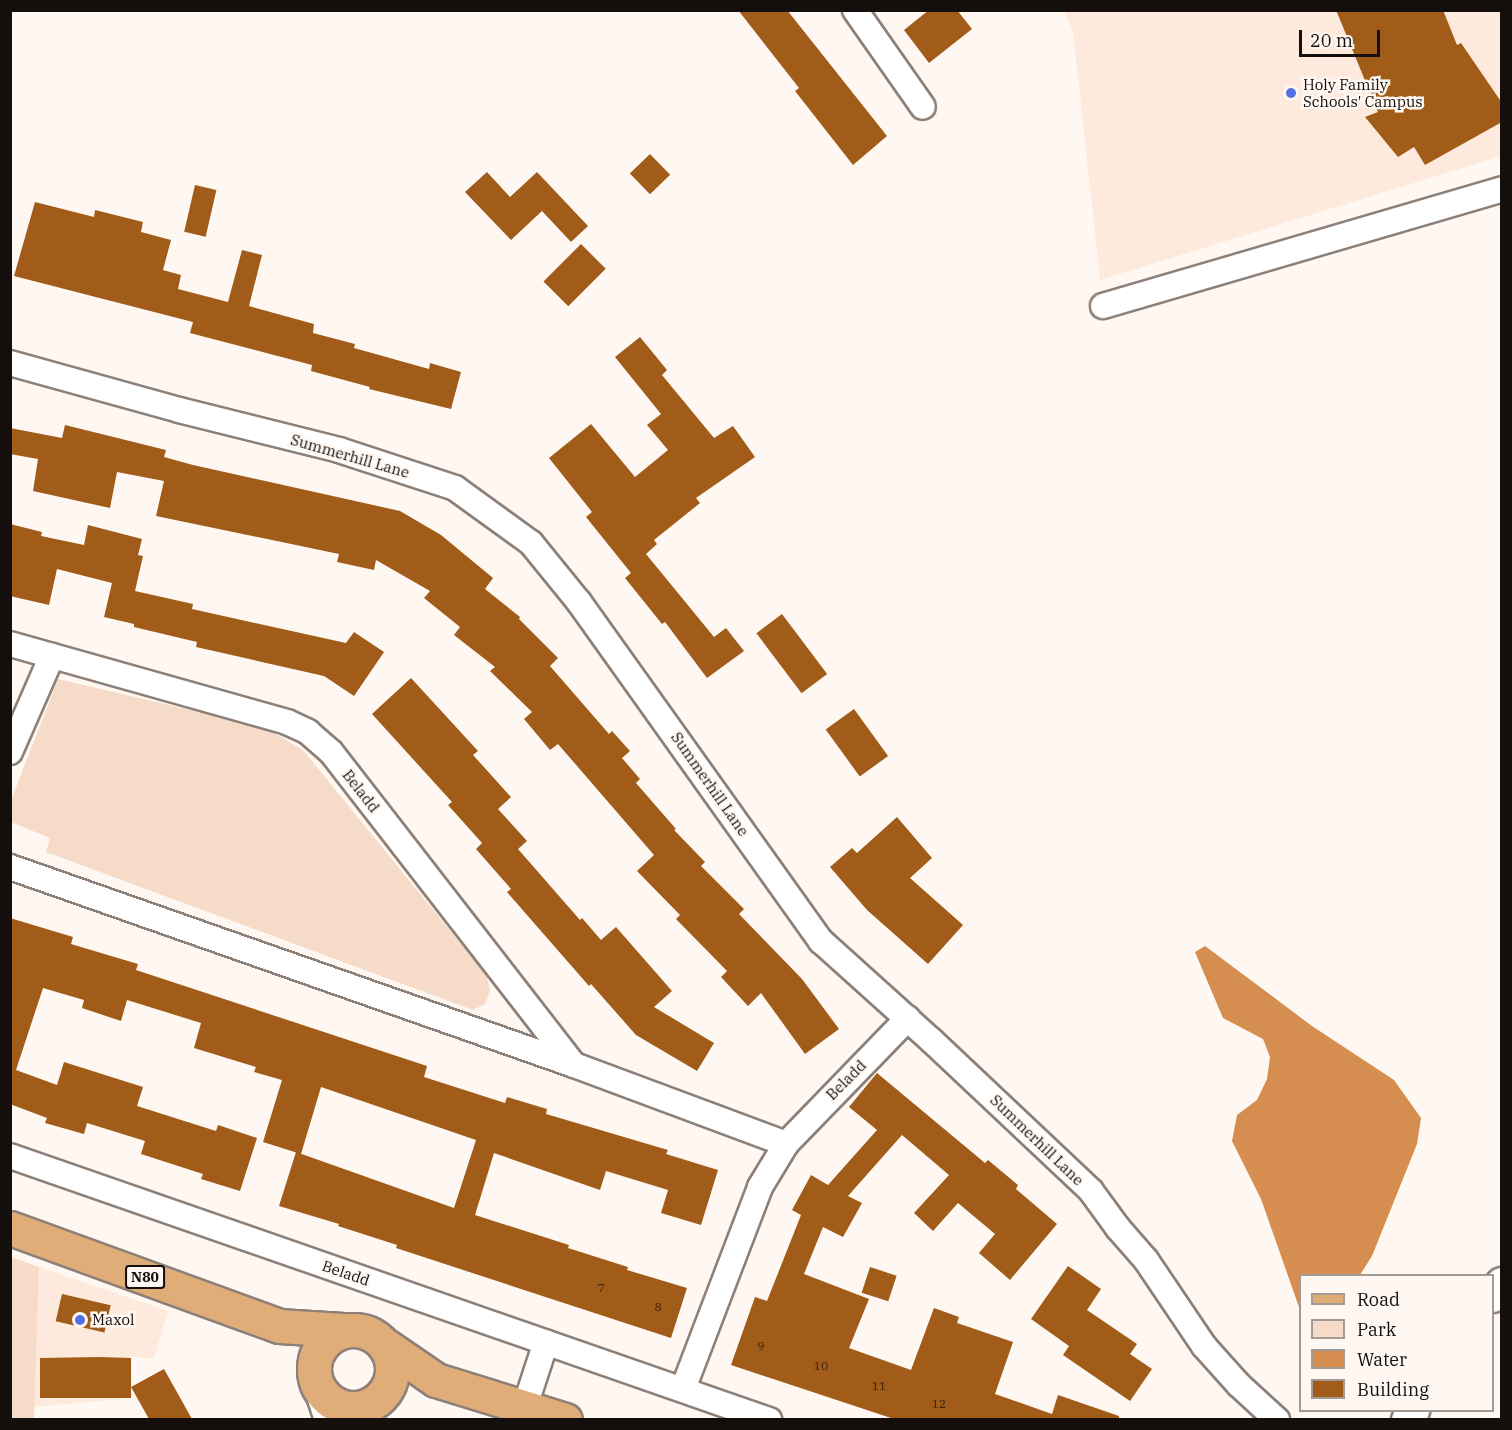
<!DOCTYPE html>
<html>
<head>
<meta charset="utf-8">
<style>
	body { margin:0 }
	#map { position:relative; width:1512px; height:1430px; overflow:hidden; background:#fff7f1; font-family:"IBM Plex Serif",serif }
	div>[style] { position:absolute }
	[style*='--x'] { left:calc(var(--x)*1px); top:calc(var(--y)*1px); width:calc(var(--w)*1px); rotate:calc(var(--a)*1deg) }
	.built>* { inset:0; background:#feeadc }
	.green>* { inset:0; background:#f6dcc8 }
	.water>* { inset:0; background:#d68e50 }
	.building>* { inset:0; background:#a05c18; transform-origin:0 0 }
	.roads { filter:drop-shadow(2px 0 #8c8078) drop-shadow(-2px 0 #8c8078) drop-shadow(0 2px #8c8078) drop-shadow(0 -2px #8c8078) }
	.minor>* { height:24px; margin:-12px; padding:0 12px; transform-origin:12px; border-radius:12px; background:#fff }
	.tertiary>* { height:30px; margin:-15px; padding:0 15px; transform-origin:15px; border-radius:15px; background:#fff }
	.secondary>* { height:33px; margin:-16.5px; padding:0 16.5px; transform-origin:16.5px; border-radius:16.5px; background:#fff }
	.primary>* { height:33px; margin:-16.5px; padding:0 16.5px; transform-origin:16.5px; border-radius:16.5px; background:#e0ad79 }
	.primary>.ring { margin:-16.5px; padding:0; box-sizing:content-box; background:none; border:33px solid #e0ad79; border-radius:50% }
	.dots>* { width:16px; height:16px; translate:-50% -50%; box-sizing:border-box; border:3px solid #fff7f1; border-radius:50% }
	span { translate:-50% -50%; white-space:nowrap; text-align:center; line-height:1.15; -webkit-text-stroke:5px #fff7f1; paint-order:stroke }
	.number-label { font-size:12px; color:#37220f }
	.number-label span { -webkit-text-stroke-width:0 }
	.shield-label span { padding:2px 4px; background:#fff7f1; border:2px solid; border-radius:4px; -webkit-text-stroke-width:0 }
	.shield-label { font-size:14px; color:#140f0c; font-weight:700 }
	.poi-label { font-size:15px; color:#140f0c }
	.left { translate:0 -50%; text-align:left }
	.street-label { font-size:15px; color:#140f0c }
	.frame { position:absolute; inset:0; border:12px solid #140f0c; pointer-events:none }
	.legend { position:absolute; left:1299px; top:1274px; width:195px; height:138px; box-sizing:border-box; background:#fff7f1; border:2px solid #a19a95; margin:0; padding:8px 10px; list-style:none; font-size:18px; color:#140f0c }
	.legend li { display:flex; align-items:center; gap:12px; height:30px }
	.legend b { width:30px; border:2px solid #a19a95 }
	.scale { position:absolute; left:1299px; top:30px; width:81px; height:27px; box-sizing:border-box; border:3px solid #140f0c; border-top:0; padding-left:8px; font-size:18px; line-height:21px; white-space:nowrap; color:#140f0c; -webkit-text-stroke:4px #fff7f1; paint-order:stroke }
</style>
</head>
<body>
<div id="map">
	<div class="built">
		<i style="clip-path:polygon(1064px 11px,1501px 11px,1501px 156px,1100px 280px,1073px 31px)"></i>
		<i style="clip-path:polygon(39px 1267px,168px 1311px,154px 1359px,131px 1356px,132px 1398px,34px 1407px)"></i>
	</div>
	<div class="green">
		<i style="clip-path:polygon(58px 679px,264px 727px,303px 750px,487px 976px,490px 991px,485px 1004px,473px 1010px,46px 852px,50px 838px,11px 822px,10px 803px)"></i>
		<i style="clip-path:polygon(11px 1257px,39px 1267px,34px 1419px,11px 1419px)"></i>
	</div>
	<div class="water">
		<i style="clip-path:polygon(1205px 946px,1312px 1026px,1394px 1080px,1421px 1118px,1417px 1144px,1372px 1256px,1360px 1275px,1300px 1276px,1300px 1310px,1261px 1199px,1232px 1141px,1237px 1115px,1257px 1100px,1267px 1079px,1270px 1057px,1263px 1039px,1223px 1018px,1195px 952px)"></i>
	</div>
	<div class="building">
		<i style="clip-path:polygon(738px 10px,787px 10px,887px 136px,853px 165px,795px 91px,799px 88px)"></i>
		<i style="clip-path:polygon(929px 10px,957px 10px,972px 29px,929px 63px,904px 30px)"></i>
		<i style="clip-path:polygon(1336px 10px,1443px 10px,1457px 45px,1461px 43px,1502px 103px,1502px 122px,1425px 165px,1414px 147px,1398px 157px,1365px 117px,1378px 112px)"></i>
		<i style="left:650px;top:154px;width:29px;height:28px;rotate:46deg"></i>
		<i style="clip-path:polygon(487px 172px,510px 197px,537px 172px,588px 226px,571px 242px,542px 211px,511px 240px,465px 192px)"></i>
		<i style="left:195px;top:185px;width:22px;height:48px;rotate:13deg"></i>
		<i style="clip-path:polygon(35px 202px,94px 217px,95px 210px,143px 222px,141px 232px,171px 240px,163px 270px,181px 275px,178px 289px,228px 302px,242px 250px,262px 255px,249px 306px,314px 324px,313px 333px,355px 344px,354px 348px,429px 369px,430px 363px,461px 372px,451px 409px,369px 389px,370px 387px,311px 371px,312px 365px,190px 333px,193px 322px,14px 276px)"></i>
		<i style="left:581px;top:244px;width:35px;height:53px;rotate:45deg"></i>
		<i style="clip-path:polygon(640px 337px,667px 370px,662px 375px,714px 438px,733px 426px,755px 457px,696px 498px,700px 503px,654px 540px,657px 544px,646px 554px,714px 637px,726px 628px,744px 651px,707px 678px,665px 622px,662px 624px,625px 578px,631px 573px,586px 517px,592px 512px,549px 458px,591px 424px,635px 477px,668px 450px,647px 425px,661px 414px,615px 357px)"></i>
		<i style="clip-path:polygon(65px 425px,166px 450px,164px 457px,193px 465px,400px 511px,441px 535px,493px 578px,485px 589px,520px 617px,519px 619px,558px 658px,550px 666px,609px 734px,612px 731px,630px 751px,622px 758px,640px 779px,636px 783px,676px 829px,674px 830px,705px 862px,701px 866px,744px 909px,739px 914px,802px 979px,839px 1029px,805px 1054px,761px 993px,748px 1006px,721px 977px,727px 971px,676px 919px,680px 915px,637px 871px,654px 855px,558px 744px,550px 750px,524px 719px,532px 712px,490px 671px,495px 667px,454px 635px,460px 627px,424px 598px,430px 591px,376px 560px,374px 570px,337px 562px,339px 554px,156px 516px,164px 481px,117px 472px,110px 508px,33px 491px,38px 459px,10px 454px,10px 428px,62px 438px)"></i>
		<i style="clip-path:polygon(10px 524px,42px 532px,41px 536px,84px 545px,88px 525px,142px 539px,138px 555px,143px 556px,135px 591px,193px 604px,192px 609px,346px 643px,354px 632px,384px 652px,354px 696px,324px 676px,196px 647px,197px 642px,134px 627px,134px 624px,104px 617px,112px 583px,57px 569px,49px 605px,10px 596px)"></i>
		<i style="left:782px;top:614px;width:75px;height:32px;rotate:53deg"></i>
		<i style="clip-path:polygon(411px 678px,478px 751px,473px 755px,511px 797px,498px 809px,527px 841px,518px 849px,580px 920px,582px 918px,601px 940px,616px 927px,672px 991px,654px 1007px,714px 1043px,697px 1071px,636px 1035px,591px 984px,589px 986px,507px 892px,511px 889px,476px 849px,482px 843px,448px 805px,452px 802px,372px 714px)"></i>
		<i style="left:854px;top:709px;width:58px;height:35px;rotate:54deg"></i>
		<i style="clip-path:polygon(897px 817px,932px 858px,910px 878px,963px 925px,928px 964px,867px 910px,830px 867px,852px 848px,857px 853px)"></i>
		<i style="clip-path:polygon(10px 918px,73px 937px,71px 944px,138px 964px,136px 970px,427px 1066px,424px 1077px,505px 1103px,507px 1097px,547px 1109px,546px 1114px,668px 1150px,666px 1154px,718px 1170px,701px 1225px,661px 1213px,668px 1190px,606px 1171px,600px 1190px,494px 1153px,475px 1215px,569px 1245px,568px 1248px,628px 1267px,627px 1270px,687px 1288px,671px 1338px,396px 1248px,397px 1245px,338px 1226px,339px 1224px,279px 1206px,296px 1152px,454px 1208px,476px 1140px,321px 1087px,301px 1154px,263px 1142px,282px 1080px,254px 1072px,256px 1067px,194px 1048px,201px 1023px,127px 1000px,121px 1021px,82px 1008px,84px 1000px,43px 988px,16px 1070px,57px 1085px,64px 1062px,143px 1087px,137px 1106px,216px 1131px,218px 1125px,257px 1138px,240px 1191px,201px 1179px,203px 1174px,141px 1154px,145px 1141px,87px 1123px,84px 1134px,45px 1123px,47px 1118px,10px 1104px)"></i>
		<i style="clip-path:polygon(877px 1073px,985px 1163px,988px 1160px,1018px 1185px,1016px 1189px,1057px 1224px,1010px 1280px,979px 1253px,995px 1234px,958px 1203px,933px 1231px,914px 1213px,949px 1175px,902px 1135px,848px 1196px,862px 1203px,843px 1237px,823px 1227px,804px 1274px,869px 1299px,849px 1348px,911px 1370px,934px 1308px,959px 1317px,957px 1323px,1013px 1342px,995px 1394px,1052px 1414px,1058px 1395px,1119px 1416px,1119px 1419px,894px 1419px,731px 1365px,755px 1297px,767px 1301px,801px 1215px,792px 1210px,811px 1175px,828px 1185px,877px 1130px,849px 1107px)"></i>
		<i style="clip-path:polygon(1068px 1266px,1101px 1289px,1087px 1310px,1137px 1344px,1130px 1354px,1152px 1369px,1130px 1401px,1063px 1355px,1069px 1346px,1031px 1319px)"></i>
		<i style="left:870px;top:1267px;width:28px;height:27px;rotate:18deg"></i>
		<i style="left:62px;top:1294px;width:50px;height:28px;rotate:13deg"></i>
		<i style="clip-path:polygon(99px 1357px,131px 1358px,131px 1398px,40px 1398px,40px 1358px)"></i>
		<i style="clip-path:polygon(164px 1369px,192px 1419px,149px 1419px,131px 1387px)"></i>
	</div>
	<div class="roads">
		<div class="minor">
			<i style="--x:855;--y:10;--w:118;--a:55"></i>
			<i style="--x:1103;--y:306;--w:416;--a:-16.3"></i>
			<i style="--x:10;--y:363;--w:175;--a:15.5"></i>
			<i style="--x:179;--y:410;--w:165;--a:14"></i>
			<i style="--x:339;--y:450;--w:122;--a:18.1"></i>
			<i style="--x:455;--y:488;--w:94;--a:35.9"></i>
			<i style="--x:531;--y:543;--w:76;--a:50.9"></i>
			<i style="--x:579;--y:602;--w:417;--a:54.5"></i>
			<i style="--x:821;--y:941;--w:148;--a:42"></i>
			<i style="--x:931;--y:1040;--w:220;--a:43.3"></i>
			<i style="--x:1091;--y:1191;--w:46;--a:53.9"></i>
			<i style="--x:1118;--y:1228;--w:43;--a:48.8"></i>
			<i style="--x:1146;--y:1260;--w:104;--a:56"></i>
			<i style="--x:1204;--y:1346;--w:52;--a:48.1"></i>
			<i style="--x:1239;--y:1385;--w:52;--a:42.6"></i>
			<i style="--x:10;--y:644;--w:288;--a:15.7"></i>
			<i style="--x:287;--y:722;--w:23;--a:25"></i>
			<i style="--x:308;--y:732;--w:30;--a:41"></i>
			<i style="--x:331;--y:752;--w:396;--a:52.2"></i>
			<i style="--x:574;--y:1065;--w:226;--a:20.4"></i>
			<i style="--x:10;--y:752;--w:105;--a:-66.4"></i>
			<i style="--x:10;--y:867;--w:598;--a:19.34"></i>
			<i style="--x:10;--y:1156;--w:804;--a:19.18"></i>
			<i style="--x:683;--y:1389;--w:216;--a:-69.1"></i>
			<i style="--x:760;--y:1187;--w:50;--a:-58.8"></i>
			<i style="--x:786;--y:1144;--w:175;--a:-45.9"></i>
			<i style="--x:525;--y:1406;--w:67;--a:-71.8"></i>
		</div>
		<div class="tertiary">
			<i style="--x:321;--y:1392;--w:29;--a:72"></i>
		</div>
		<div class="secondary">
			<i style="--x:1492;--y:1295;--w:15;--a:-48"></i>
			<i style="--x:1408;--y:1420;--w:11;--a:-68"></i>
		</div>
		<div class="primary">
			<i style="--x:10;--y:1228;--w:286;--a:20"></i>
			<i style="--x:279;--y:1326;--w:64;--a:3.6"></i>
			<i class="ring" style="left:314px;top:1330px;width:45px;height:45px"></i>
			<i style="--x:385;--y:1345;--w:62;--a:34.5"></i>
			<i style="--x:436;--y:1380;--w:135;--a:17.2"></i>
		</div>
	</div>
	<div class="dots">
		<i style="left:1291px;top:93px;background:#536fe4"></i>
		<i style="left:80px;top:1320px;background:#536fe4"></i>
	</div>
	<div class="number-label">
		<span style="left:601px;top:1288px">7</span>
		<span style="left:658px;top:1307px">8</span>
		<span style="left:761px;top:1346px">9</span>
		<span style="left:821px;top:1366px">10</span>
		<span style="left:879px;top:1386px">11</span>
		<span style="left:939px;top:1404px">12</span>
	</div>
	<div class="shield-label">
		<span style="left:145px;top:1277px">N80</span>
	</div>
	<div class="poi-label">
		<span class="left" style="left:1303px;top:93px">Holy Family<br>Schools' Campus</span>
		<span class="left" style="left:92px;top:1320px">Maxol</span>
	</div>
	<div class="street-label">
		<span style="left:350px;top:456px;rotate:16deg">Summerhill Lane</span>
		<span style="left:710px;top:784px;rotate:55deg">Summerhill Lane</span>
		<span style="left:361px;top:791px;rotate:52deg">Beladd</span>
		<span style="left:846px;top:1080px;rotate:-45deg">Beladd</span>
		<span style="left:1037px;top:1140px;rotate:44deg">Summerhill Lane</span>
		<span style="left:346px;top:1273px;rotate:19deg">Beladd</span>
	</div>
	<div class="frame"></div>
	<ul class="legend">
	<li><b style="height:8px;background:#e0ad79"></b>Road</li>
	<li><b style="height:16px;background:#f6dcc8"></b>Park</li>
	<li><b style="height:16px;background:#d68e50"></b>Water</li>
	<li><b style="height:16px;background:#a05c18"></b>Building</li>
	</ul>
	<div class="scale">20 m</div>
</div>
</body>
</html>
